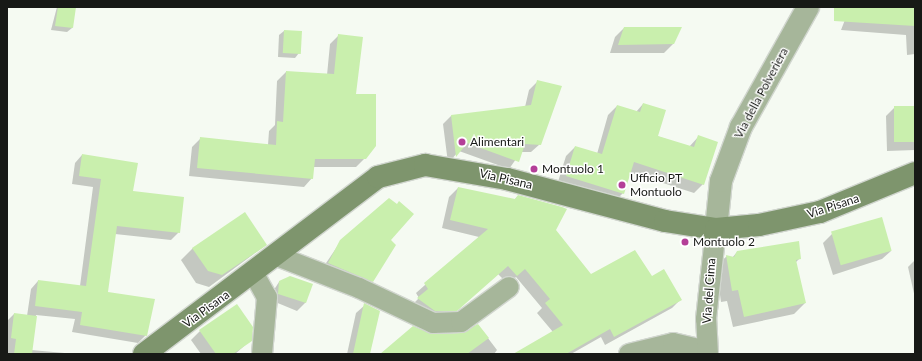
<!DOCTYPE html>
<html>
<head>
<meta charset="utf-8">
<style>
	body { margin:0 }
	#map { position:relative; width:922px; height:361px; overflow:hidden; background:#f5faf2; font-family:Lato,sans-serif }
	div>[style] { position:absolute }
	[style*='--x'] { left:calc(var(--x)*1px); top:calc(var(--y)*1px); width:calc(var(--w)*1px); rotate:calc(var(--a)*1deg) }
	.shadow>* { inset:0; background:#0003 }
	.building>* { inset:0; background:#c9efad; transform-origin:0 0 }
	.roads { filter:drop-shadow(1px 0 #d1d6cf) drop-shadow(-1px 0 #d1d6cf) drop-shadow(0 1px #d1d6cf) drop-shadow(0 -1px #d1d6cf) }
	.minor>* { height:20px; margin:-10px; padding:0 10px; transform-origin:10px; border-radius:10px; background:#a6b69a }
	.tertiary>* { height:22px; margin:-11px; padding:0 11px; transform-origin:11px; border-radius:11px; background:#a6b69a }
	.secondary>* { height:22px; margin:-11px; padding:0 11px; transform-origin:11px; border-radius:11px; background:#7e956d }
	.dots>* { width:11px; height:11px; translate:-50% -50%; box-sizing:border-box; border:2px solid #fff; border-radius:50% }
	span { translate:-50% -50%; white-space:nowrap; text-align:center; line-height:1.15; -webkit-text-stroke:3px #fff; paint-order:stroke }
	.street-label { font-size:12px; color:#171916 }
	.poi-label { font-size:12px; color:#171916 }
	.left { translate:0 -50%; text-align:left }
	.frame { position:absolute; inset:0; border:8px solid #171916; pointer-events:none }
</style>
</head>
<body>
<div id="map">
	<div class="shadow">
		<i style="clip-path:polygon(57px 7px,72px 7px,72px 28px,67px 32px,51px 30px)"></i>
		<i style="clip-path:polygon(850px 7px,915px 8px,915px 54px,907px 55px,906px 35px,841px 30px)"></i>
		<i style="clip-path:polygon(624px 28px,673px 44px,664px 53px,610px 53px,615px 37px)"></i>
		<i style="clip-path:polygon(284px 31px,301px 32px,299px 53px,295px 58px,278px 57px,279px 35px)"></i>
		<i style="clip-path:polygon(339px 35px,355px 95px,365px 158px,356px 167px,313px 167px,312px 178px,304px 187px,189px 176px,192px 147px,201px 138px,268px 145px,269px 131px,275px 125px,277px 81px,286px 72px,327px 75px,330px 44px)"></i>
		<i style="clip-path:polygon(538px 81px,540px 144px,531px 152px,521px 152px,509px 169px,459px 151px,448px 163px,443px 124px,451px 116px,525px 107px,529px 90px)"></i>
		<i style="clip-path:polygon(643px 104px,657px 136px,689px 147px,699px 136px,703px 184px,694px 193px,629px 172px,623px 193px,614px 202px,557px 185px,566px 156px,575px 147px,597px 154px,608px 115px,617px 106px,636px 112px)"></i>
		<i style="clip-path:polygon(895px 107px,915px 107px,915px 150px,887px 151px,886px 116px)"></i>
		<i style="clip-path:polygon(82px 155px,179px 232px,171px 240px,115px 234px,107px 293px,146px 335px,138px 343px,72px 332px,75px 319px,36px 315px,31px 350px,76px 354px,7px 354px,7px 321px,14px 314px,27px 316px,31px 289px,38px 281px,80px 286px,93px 187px,72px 184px,75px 163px)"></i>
		<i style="clip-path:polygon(458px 188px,514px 200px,518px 196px,555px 231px,590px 275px,651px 277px,681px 299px,672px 308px,605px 345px,601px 337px,571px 354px,521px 354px,553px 332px,537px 313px,542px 308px,516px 277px,508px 284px,498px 274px,447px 319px,409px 308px,419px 298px,416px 293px,479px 237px,442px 228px,449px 197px)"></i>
		<i style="clip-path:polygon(832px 234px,891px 251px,882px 259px,833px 275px,823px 243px)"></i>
		<i style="clip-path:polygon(389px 240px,372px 281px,363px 290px,320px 272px,341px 241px)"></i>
		<i style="clip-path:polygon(266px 245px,209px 287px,196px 283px,181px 260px,193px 248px)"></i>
		<i style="clip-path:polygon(737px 252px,800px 258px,795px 263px,805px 303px,794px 314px,733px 327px,727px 301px,721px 302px,716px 266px,727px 256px,732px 258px)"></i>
		<i style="clip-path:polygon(915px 260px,915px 298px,908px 267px)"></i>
		<i style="clip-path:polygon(279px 282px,306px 302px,297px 311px,268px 299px)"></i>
		<i style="clip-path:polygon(365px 305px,369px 354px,347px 354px,356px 313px)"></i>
		<i style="clip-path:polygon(478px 325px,497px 350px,494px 354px,382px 354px,433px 335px,462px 334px)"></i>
		<i style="clip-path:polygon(200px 331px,251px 340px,235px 354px,201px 354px,191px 340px)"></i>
	</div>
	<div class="building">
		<i style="clip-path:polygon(58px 7px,76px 7px,73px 28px,55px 26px)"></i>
		<i style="clip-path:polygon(834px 7px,915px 7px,915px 26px,834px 21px)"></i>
		<i style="clip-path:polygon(624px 27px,682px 27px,674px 44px,618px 45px)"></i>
		<i style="left:284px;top:30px;width:18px;height:23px;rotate:3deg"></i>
		<i style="clip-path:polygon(338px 34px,363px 37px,356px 94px,376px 94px,376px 146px,366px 159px,315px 159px,313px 179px,197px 168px,200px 137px,276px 145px,277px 121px,283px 122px,286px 71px,334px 74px)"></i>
		<i style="clip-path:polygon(537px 80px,562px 86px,541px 145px,525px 144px,519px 162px,467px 143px,456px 157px,451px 115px,531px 105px)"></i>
		<i style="clip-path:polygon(643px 103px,666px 110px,658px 136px,694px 147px,698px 135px,718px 142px,704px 185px,634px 162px,624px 194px,566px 176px,575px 146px,602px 154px,617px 105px,640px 112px)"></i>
		<i style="left:894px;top:106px;width:21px;height:36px"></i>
		<i style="clip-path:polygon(82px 154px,138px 163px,133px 191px,184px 197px,180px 233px,117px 226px,108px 292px,155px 299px,147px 336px,80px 325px,82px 312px,35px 306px,38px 280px,86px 286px,101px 179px,79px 176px)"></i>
		<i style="clip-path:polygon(458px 187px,515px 199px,518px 195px,562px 207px,567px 209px,556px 230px,591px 274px,635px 250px,652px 276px,664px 269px,682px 300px,614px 337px,610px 329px,566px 354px,513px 354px,563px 325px,545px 303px,550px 299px,525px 269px,517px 276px,508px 266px,457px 311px,435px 311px,417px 298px,428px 289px,424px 283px,488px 229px,450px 220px)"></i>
		<i style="clip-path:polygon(389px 198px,397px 204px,399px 201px,414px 214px,391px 240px,396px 245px,373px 282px,328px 263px,340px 240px)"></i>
		<i style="clip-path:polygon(245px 212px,267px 245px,222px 275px,208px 271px,192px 248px)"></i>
		<i style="left:882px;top:217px;width:35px;height:53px;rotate:74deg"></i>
		<i style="clip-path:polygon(799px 241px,801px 259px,796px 260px,806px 303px,744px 317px,738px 290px,732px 291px,726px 255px,734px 257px,737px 251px)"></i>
		<i style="clip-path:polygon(290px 276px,313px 284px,306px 303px,278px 294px,279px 281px)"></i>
		<i style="clip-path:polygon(364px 303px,380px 311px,370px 354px,353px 354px)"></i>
		<i style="clip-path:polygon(237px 304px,253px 327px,252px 341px,233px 354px,216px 354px,199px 330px)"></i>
		<i style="clip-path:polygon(14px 313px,37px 316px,32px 354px,14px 354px,16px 339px,11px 338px)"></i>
		<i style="clip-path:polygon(478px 324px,489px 338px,467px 354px,380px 354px,413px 326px,433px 334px,461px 333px)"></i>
	</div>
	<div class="roads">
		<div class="minor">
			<i style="--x:277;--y:256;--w:88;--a:21.3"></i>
			<i style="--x:359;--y:288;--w:82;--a:25.3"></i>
			<i style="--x:433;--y:323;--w:28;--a:-2"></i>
			<i style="--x:461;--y:322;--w:59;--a:-36.1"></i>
			<i style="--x:254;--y:274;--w:26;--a:61"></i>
			<i style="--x:267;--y:297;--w:57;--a:95"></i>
			<i style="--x:629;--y:354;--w:45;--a:-14"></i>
			<i style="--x:673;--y:343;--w:35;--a:13"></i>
			<i style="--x:708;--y:354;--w:35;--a:-93"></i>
			<i style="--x:706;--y:319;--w:91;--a:-83.7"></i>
		</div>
		<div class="tertiary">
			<i style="--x:716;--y:229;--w:48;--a:-84.1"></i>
			<i style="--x:721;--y:181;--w:58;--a:-69.7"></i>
			<i style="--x:741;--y:127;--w:137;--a:-60.8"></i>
		</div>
		<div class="secondary">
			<i style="--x:144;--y:354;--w:293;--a:-37.1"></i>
			<i style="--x:378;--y:177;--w:49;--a:-14.3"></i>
			<i style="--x:425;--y:165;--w:83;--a:9.7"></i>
			<i style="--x:507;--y:179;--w:163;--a:14.9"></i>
			<i style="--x:665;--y:221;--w:52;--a:8.9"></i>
			<i style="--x:716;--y:229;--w:43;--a:-5.3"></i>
			<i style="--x:759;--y:225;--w:62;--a:-12"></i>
			<i style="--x:820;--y:212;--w:103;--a:-22.3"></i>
		</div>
	</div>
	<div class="dots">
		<i style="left:462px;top:142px;background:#b43f98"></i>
		<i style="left:534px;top:169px;background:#b43f98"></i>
		<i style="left:622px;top:185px;background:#b43f98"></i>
		<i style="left:685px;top:242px;background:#b43f98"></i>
	</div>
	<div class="street-label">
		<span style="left:761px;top:93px;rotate:-62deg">Via della Polveriera</span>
		<span style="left:506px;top:179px;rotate:13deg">Via Pisana</span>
		<span style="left:833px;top:206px;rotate:-18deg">Via Pisana</span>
		<span style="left:709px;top:291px;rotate:-86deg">Via del Cima</span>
		<span style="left:206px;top:309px;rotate:-36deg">Via Pisana</span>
	</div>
	<div class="poi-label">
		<span class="left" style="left:470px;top:142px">Alimentari</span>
		<span class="left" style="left:542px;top:169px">Montuolo 1</span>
		<span class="left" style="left:630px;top:185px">Ufficio PT<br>Montuolo</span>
		<span class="left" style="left:693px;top:242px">Montuolo 2</span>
	</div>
	<div class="frame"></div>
</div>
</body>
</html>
